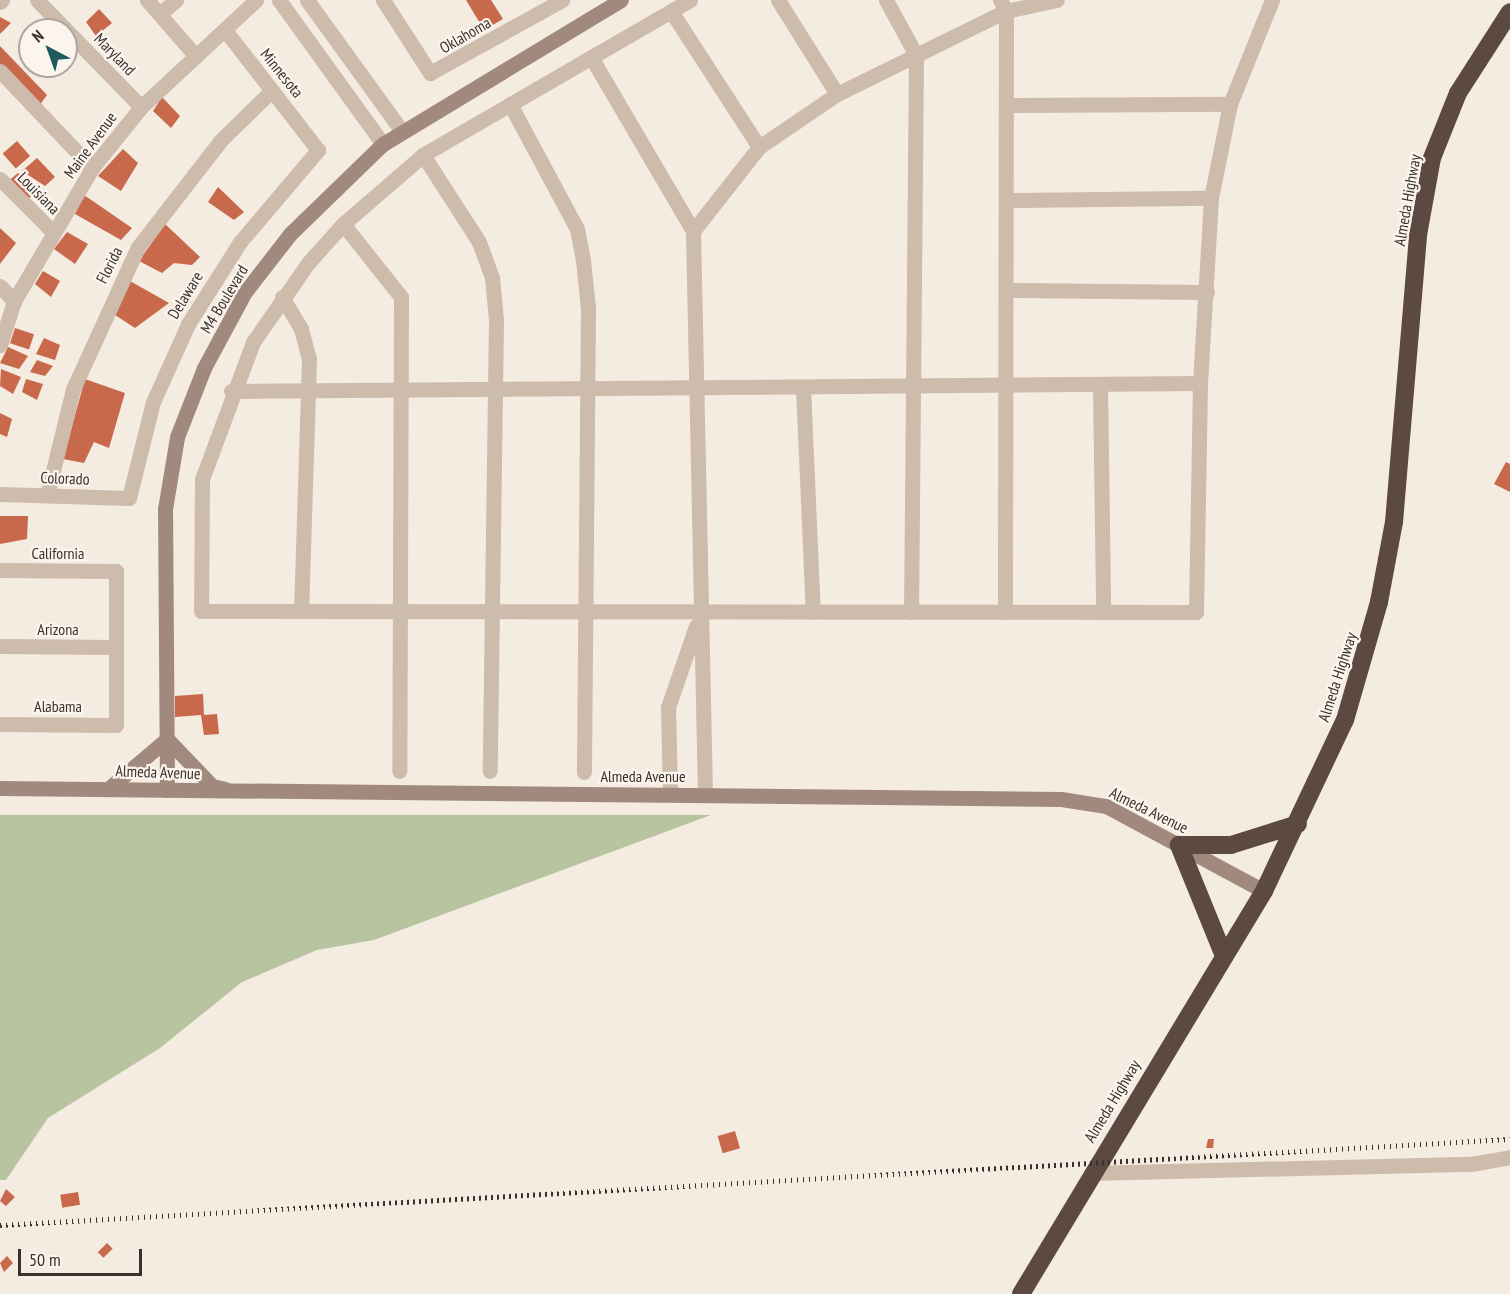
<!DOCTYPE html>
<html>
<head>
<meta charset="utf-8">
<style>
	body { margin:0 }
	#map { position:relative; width:1510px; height:1294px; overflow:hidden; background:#f4ebe1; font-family:"PT Sans Narrow",sans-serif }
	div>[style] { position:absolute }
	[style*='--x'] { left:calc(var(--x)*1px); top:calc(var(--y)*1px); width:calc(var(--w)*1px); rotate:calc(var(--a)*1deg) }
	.green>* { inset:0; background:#b8c4a0 }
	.building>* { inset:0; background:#c8694b; transform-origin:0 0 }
	.street>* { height:15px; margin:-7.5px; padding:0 7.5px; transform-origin:7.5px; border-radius:7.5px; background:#cdbbac }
	.secondary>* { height:15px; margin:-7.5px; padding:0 7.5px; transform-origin:7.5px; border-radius:7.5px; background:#a18a7d }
	.highway>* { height:18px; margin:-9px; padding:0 9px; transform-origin:9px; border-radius:9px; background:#5c4a42 }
	.rail>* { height:4.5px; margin-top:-2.25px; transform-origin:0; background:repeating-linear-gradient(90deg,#3b302b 0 1.5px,transparent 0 6px) }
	span { translate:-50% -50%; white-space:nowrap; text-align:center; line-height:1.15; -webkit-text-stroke:4.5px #fbf5ee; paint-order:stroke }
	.street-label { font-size:16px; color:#3b302b }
	.north { position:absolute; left:18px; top:18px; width:60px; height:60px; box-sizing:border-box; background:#fbf5ee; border:2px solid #aea6a0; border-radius:50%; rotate:319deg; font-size:16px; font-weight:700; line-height:24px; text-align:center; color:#3b302b }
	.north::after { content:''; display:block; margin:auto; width:21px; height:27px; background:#1f5a5e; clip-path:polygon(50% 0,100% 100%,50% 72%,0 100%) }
	.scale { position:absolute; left:18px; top:1249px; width:124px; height:27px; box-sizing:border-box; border:3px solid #3b302b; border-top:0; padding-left:8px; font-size:18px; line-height:21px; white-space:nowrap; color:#3b302b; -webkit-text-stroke:4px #fbf5ee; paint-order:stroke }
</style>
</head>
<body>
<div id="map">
	<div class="green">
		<i style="clip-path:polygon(0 815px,711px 815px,374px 940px,317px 950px,242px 982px,160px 1048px,48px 1118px,6px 1180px,0 1180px)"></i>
	</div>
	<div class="building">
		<i style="clip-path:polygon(466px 0,491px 0,503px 19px,484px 30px)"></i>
		<i style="clip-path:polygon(99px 9px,112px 23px,96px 36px,86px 22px)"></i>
		<i style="clip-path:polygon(0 17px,11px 23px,0 34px)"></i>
		<i style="clip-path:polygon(0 46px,47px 95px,39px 106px,0 64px)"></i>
		<i style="clip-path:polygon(162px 97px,180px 116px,171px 128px,153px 111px)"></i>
		<i style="left:17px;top:141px;width:20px;height:19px;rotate:49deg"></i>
		<i style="clip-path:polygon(123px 149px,138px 163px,121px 191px,98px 176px)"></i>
		<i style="clip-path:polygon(37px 158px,55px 177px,45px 186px,22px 171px)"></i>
		<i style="clip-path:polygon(18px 173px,41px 189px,25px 201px,7px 182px)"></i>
		<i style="clip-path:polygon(218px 187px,244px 212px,234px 220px,208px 202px)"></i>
		<i style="clip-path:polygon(84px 195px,132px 228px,121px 240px,75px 214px)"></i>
		<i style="clip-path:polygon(165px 224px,200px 257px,192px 265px,174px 263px,162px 273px,139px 261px)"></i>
		<i style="clip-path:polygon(0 228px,16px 243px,0 264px)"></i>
		<i style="clip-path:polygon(67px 232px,88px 244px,75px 264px,54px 249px)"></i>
		<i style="clip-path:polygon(43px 271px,60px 281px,51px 297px,35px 284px)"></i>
		<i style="clip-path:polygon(130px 281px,169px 303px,135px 328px,112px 313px)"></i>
		<i style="left:15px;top:328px;width:20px;height:16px;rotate:18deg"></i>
		<i style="clip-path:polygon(44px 338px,60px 345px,55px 360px,36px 354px)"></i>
		<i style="clip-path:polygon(8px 347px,28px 356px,19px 369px,0 363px)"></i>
		<i style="clip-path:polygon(37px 360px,53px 366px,45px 376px,30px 372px)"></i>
		<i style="clip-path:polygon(1px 369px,21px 377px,13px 394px,0 386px)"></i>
		<i style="clip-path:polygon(26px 379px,43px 384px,37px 400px,22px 392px)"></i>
		<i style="clip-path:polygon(85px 379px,125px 393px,109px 448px,94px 442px,84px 463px,63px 459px)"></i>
		<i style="clip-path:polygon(0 413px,12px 419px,7px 437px,0 434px)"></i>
		<i style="clip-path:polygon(1506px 462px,1510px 464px,1510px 492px,1494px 484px)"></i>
		<i style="clip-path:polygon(0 516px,28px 516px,27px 539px,0 544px)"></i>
		<i style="clip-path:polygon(203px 694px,204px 715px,217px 714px,219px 734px,204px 735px,201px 715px,175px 717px,175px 696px)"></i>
		<i style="left:735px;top:1131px;width:18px;height:18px;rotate:74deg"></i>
		<i style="clip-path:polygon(1208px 1139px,1214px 1139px,1213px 1148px,1206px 1148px)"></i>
		<i style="clip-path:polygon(6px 1189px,15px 1197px,6px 1206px,0 1201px)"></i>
		<i style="left:78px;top:1192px;width:13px;height:18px;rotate:81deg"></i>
		<i style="left:107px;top:1243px;width:8px;height:13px;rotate:45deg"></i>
		<i style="clip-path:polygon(7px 1256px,13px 1263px,4px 1272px,0 1263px)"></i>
	</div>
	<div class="street">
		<i style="--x:37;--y:0;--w:149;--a:45.8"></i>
		<i style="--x:147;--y:0;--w:72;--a:49"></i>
		<i style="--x:279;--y:0;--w:178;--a:54.2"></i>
		<i style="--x:307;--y:0;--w:160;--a:54.1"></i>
		<i style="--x:383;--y:0;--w:87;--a:57.2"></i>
		<i style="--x:430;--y:73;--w:151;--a:-28.9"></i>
		<i style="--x:690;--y:0;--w:309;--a:149.9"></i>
		<i style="--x:423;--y:155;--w:106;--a:139.2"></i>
		<i style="--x:343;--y:224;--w:52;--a:131.9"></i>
		<i style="--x:308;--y:263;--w:96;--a:124.8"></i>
		<i style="--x:253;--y:342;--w:146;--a:110.4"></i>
		<i style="--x:202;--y:479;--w:132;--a:90.4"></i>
		<i style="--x:201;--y:611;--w:995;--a:0.06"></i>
		<i style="--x:1196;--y:612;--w:229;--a:-89"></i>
		<i style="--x:1200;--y:383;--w:185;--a:-86.6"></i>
		<i style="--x:1211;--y:198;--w:96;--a:-78.6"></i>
		<i style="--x:1230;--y:104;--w:112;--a:-68"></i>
		<i style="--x:778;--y:0;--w:111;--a:57.9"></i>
		<i style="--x:886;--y:0;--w:63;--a:61.4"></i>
		<i style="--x:916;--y:55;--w:557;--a:90.51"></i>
		<i style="--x:1000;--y:0;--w:13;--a:61"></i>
		<i style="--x:1006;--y:11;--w:601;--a:90.1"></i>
		<i style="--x:0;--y:2;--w:3;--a:-45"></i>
		<i style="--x:671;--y:11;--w:162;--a:57.1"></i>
		<i style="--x:161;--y:13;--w:20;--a:-41"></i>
		<i style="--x:591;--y:57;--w:202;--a:59.6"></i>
		<i style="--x:693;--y:231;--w:562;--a:88.78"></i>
		<i style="--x:0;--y:71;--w:134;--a:46.5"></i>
		<i style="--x:510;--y:104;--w:142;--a:61.8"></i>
		<i style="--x:577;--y:229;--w:32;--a:79"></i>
		<i style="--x:583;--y:260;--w:48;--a:84.1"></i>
		<i style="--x:588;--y:308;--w:464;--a:90.5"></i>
		<i style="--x:1006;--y:105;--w:224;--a:-0.3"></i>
		<i style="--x:423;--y:155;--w:103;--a:57.2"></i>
		<i style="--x:479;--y:242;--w:37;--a:70"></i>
		<i style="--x:492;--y:277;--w:43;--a:84.7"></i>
		<i style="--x:496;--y:320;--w:451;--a:90.8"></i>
		<i style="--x:0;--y:179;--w:75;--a:45"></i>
		<i style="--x:1006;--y:200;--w:205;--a:-0.6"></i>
		<i style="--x:343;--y:224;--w:93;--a:51.5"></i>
		<i style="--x:401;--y:297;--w:474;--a:90.2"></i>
		<i style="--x:693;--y:231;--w:107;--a:-51.8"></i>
		<i style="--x:759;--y:147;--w:94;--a:-34.2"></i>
		<i style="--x:837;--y:94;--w:188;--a:-26.2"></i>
		<i style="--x:1006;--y:11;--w:52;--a:-12.2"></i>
		<i style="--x:0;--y:286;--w:21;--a:47"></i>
		<i style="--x:1006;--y:290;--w:201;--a:0.6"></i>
		<i style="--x:282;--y:297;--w:37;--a:59"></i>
		<i style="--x:301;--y:329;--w:31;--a:75"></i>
		<i style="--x:309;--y:359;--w:252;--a:91.8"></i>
		<i style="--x:0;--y:345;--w:46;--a:-72.3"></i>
		<i style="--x:14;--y:301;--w:154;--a:-59.6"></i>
		<i style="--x:92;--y:168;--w:78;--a:-51.2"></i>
		<i style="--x:141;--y:107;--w:157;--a:-42.9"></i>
		<i style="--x:1100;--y:384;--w:228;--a:89.2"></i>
		<i style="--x:803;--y:387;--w:225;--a:87.5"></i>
		<i style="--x:231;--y:391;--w:969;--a:-0.47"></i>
		<i style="--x:0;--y:494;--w:129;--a:1.8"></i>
		<i style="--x:129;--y:498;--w:99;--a:-76"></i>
		<i style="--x:153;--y:402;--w:85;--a:-65.8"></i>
		<i style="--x:188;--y:324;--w:97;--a:-57.6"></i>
		<i style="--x:240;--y:242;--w:121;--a:-49.7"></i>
		<i style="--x:318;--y:150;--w:152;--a:-127.8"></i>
		<i style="--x:47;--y:495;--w:109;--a:-76.2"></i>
		<i style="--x:73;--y:389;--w:156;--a:-65.4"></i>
		<i style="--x:138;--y:247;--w:135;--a:-52.2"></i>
		<i style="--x:221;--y:140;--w:71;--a:-44.4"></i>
		<i style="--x:0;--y:570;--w:116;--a:0.5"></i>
		<i style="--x:116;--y:571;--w:154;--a:90"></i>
		<i style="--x:116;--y:725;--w:116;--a:-179.5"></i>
		<i style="--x:0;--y:646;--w:115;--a:0.5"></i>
		<i style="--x:670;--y:794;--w:87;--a:-91.3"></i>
		<i style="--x:668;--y:707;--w:86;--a:-70.9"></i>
		<i style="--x:1091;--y:1173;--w:380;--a:-1.4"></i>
		<i style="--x:1471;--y:1164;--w:40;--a:-10"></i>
	</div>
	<div class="secondary">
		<i style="--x:167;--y:739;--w:65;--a:46.2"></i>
		<i style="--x:212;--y:786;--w:13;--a:13"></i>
		<i style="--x:0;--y:788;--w:1061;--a:0.59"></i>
		<i style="--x:1061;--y:799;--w:46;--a:8.8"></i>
		<i style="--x:1106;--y:806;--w:179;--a:28.3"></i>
		<i style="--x:108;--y:789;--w:77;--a:-40.3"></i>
		<i style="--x:167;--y:790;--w:281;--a:-90.4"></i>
		<i style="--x:165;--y:509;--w:73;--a:-80.5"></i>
		<i style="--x:177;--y:437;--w:74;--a:-68.6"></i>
		<i style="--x:204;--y:368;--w:86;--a:-61.7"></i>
		<i style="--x:245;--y:292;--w:73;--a:-52.2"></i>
		<i style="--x:290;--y:234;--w:129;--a:-44.1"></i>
		<i style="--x:383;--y:144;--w:278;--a:-31.2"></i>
	</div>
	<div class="highway">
		<i style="--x:1224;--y:956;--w:120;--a:-112.1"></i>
		<i style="--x:1179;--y:845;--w:52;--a:0"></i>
		<i style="--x:1231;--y:845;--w:70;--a:-17.4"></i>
		<i style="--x:1021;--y:1294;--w:471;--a:-58.9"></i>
		<i style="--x:1264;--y:891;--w:189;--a:-64.7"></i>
		<i style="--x:1345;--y:720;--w:123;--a:-73.9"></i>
		<i style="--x:1379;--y:602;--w:81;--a:-79.4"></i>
		<i style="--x:1394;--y:522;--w:288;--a:-85.2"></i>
		<i style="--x:1418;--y:235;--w:78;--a:-79.7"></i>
		<i style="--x:1432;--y:158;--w:70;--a:-68.2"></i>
		<i style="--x:1458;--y:93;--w:96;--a:-57.3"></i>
	</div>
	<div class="rail">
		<i style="--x:0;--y:1225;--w:1512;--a:-3.26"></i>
	</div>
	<div class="street-label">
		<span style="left:465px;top:35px;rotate:-30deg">Oklahoma</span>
		<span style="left:115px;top:54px;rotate:46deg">Maryland</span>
		<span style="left:282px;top:73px;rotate:51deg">Minnesota</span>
		<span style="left:90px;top:145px;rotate:-54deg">Maine Avenue</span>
		<span style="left:39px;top:193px;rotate:45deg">Louisiana</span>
		<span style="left:1407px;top:200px;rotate:-80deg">Almeda Highway</span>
		<span style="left:109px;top:265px;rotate:-63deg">Florida</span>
		<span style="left:185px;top:295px;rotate:-59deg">Delaware</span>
		<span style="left:224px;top:299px;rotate:-59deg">M4 Boulevard</span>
		<span style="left:65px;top:478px;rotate:2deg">Colorado</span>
		<span style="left:58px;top:553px">California</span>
		<span style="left:58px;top:629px">Arizona</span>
		<span style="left:1337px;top:677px;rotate:-72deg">Almeda Highway</span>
		<span style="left:58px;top:706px">Alabama</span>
		<span style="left:158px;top:772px;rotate:2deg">Almeda Avenue</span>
		<span style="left:643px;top:776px">Almeda Avenue</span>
		<span style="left:1149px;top:810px;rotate:26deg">Almeda Avenue</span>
		<span style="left:1112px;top:1101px;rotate:-59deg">Almeda Highway</span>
	</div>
	<div class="north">N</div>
	<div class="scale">50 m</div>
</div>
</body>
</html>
